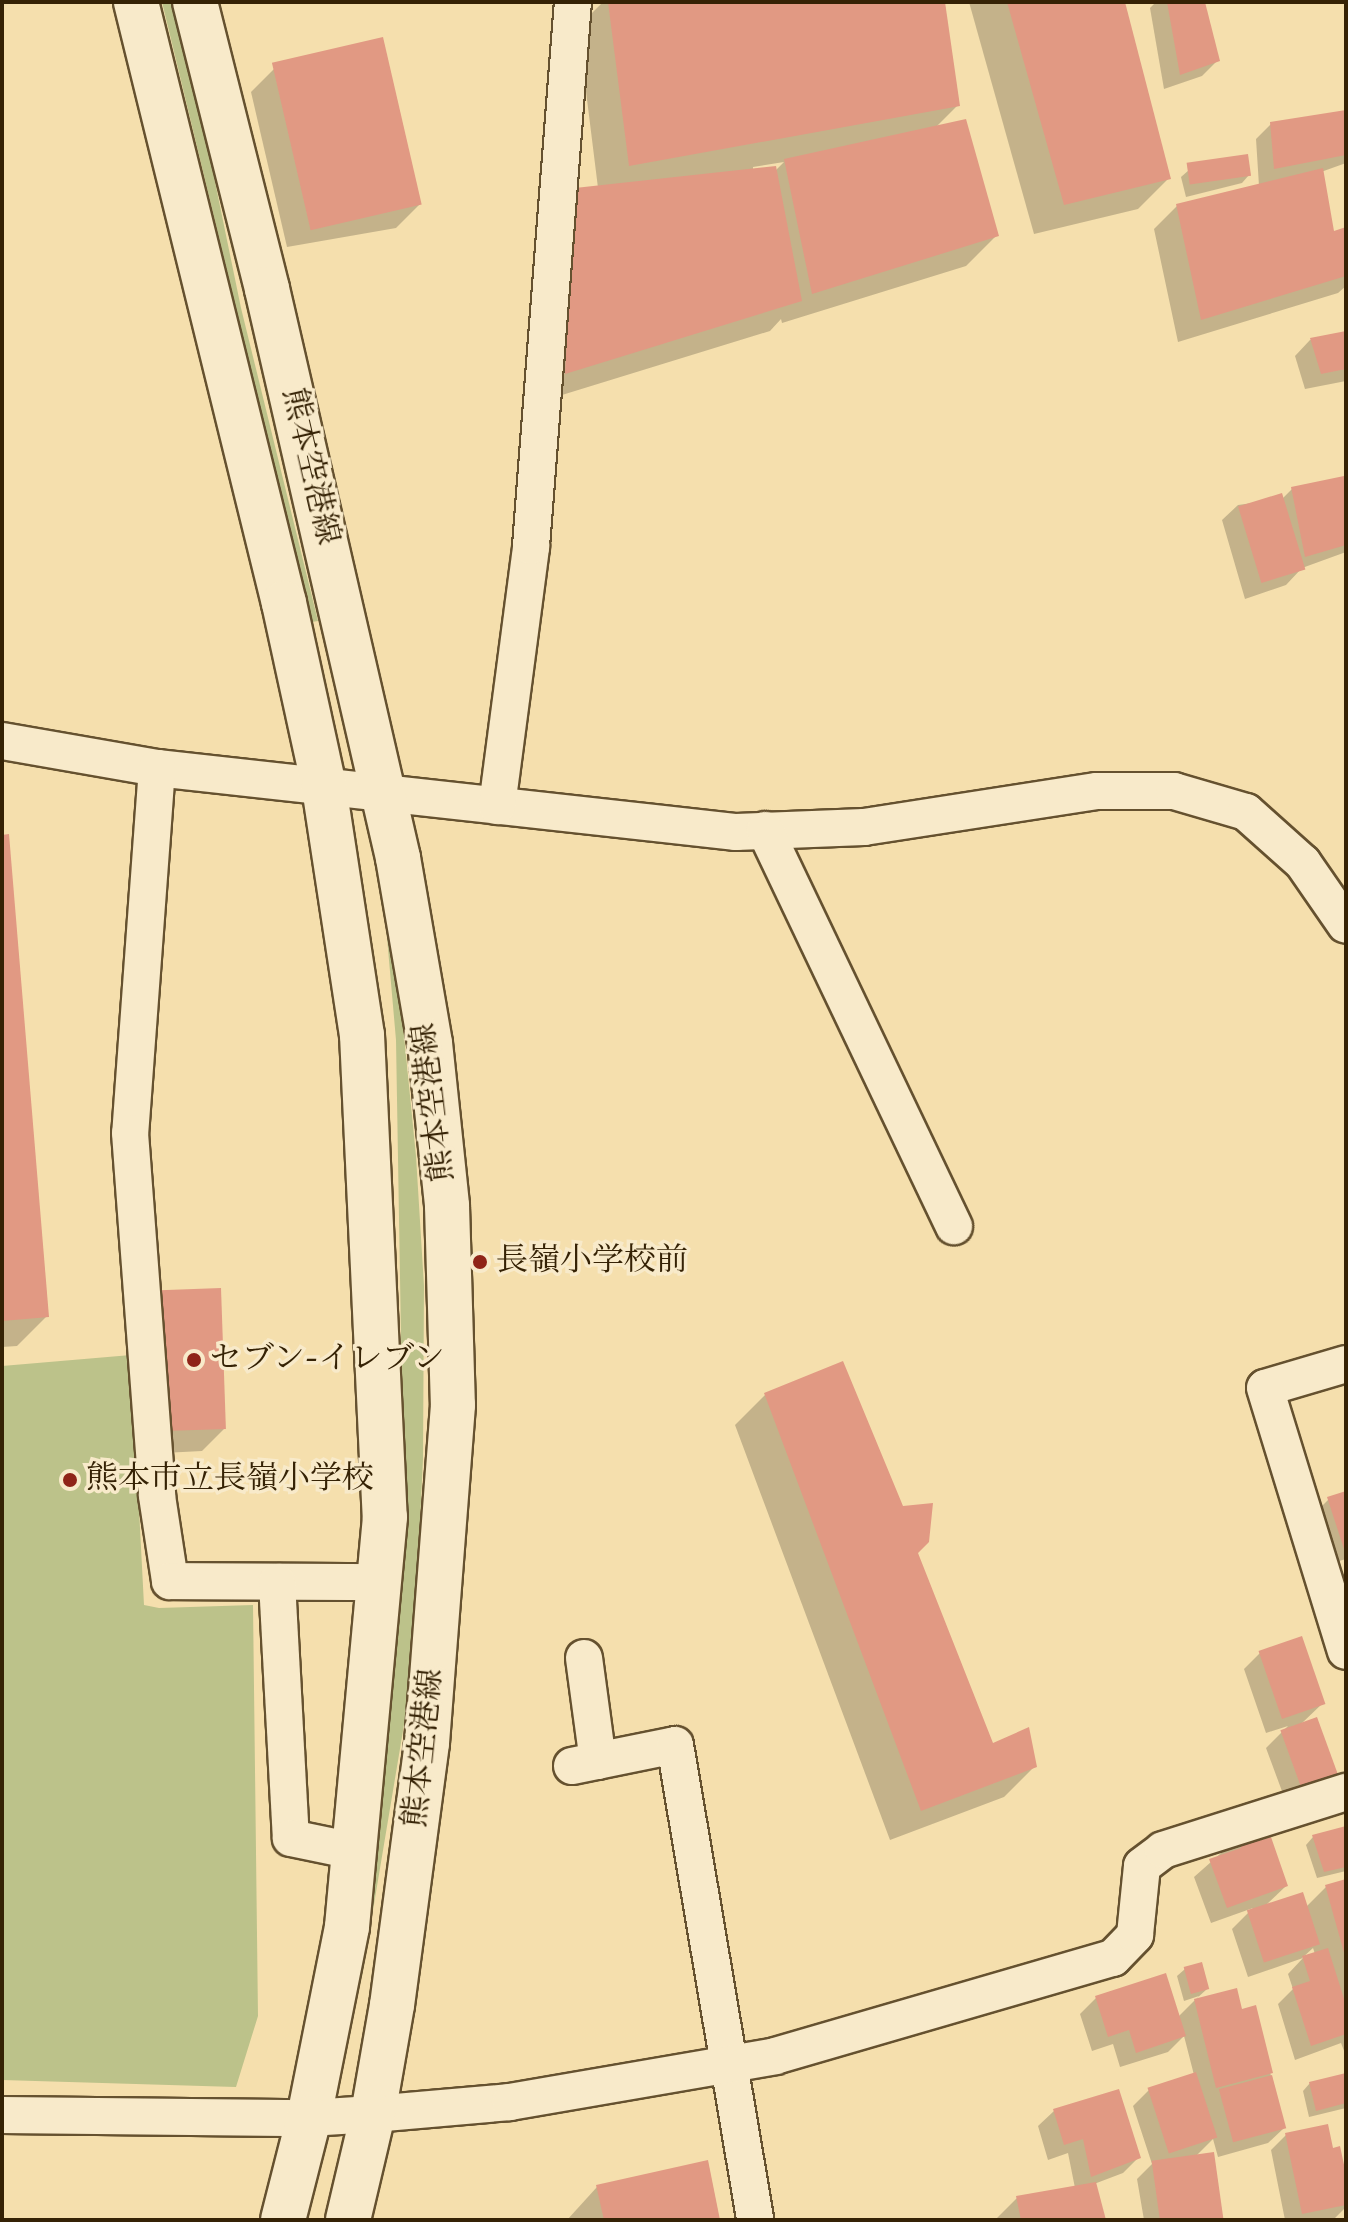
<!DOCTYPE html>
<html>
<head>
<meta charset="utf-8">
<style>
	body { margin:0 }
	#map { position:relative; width:1348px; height:2222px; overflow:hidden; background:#f5dfad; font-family:Vollkorn,"Noto Serif JP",serif }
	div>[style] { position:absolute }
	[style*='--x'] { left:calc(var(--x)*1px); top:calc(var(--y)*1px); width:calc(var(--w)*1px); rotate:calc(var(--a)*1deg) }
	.green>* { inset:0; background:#bcc28a }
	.shadow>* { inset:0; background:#0003 }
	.building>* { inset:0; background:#e19983; transform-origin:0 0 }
	.roads { filter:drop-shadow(2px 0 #65512f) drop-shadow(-2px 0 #65512f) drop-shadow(0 2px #65512f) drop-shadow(0 -2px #65512f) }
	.minor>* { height:36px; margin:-18px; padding:0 18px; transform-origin:18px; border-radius:18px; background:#f8eaca }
	.secondary>* { height:44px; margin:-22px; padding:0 22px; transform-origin:22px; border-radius:22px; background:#f8eaca }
	.dots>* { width:22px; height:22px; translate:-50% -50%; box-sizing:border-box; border:4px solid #f8eaca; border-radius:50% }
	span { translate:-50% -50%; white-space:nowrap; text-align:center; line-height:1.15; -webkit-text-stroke:7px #f8eaca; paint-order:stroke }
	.street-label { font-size:32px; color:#352205 }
	.poi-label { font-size:32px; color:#352205 }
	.left { translate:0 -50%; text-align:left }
	.frame { position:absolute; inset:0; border:4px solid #352205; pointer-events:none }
</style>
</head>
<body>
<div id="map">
	<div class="green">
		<i style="clip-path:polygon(162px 2px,172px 2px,199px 104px,241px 308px,318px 621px,312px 622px)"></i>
		<i style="clip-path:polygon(393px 925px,416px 1156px,424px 1286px,423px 1459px,413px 1671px,362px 1976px,355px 1973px,377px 1825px,394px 1666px,403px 1455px,396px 1040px,386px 926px)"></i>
		<i style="clip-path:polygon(131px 1355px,144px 1605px,159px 1608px,253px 1605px,258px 2016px,236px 2087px,2px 2080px,2px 1366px)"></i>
	</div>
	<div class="shadow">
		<i style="clip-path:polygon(evenodd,603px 2px,943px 2px,958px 105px,936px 127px,997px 235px,966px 266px,782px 323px,781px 319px,770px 331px,536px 403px,546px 221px,598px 188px,578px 27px,603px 2px,784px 162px,775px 171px,753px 171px,753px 167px,784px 162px)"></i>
		<i style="clip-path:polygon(969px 2px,1123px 2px,1169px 178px,1138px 209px,1034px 234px)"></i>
		<i style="clip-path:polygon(1156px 2px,1203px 2px,1218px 60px,1202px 76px,1164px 89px,1150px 8px)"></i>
		<i style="clip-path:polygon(274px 69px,420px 204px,396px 228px,287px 247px,251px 92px)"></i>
		<i style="clip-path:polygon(1346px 112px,1346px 163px,1321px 172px,1332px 234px,1346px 229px,1346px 286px,1338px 293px,1178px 342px,1154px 229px,1177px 206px,1259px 186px,1256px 139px,1271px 124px)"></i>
		<i style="clip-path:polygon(1189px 170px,1249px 175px,1242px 183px,1186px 197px,1181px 177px)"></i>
		<i style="clip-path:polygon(1346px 333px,1346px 381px,1305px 389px,1295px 356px,1310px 340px)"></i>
		<i style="clip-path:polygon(1342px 478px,1346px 493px,1346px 552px,1302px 568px,1286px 585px,1245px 599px,1222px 520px,1238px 505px,1282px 499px,1292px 489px)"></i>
		<i style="clip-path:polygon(2px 837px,47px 1316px,17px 1346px,2px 1347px)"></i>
		<i style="clip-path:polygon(161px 1293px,225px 1428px,202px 1451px,144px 1454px,137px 1316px)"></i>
		<i style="clip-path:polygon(765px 1395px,916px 1552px,991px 1745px,1035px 1766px,1004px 1797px,890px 1840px,735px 1425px)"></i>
		<i style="clip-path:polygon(1346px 1493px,1346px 1559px,1329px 1564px,1313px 1515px,1329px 1499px)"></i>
		<i style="clip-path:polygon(1301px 1638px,1323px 1703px,1301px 1724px,1336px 1773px,1320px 1789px,1286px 1802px,1266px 1748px,1288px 1726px,1266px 1733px,1244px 1669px,1260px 1653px)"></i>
		<i style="clip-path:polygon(1346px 1828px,1346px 1871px,1317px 1878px,1306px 1845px,1313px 1837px)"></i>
		<i style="clip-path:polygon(evenodd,1237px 1839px,1286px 1886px,1264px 1907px,1306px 1907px,1326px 1887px,1346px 1881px,1346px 2056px,1341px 2043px,1295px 2060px,1278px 2004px,1293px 1989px,1288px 1974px,1303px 1958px,1248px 1977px,1232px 1929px,1253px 1908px,1211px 1923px,1194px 1877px,1237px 1839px,1313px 1948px,1315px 1954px,1302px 1958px,1313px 1948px)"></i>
		<i style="clip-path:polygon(1185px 1969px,1207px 1989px,1195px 2000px,1241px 2012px,1254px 2008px,1284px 2128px,1268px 2143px,1218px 2157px,1213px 2139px,1195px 2157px,1222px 2220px,1144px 2220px,1137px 2179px,1152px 2164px,1133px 2106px,1149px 2090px,1194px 2075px,1184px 2036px,1168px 2052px,1120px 2067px,1113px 2044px,1092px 2051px,1080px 2014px,1096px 1998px,1178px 2017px,1199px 1996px,1184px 2001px,1177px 1976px)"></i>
		<i style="clip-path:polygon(1346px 2075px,1346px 2108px,1309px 2117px,1303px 2091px,1310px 2083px)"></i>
		<i style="clip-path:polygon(1054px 2111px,1138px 2158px,1123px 2173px,1094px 2184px,1104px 2220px,995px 2220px,1017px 2198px,1075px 2188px,1068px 2153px,1048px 2160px,1038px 2126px)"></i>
		<i style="clip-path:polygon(1286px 2135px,1331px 2150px,1346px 2184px,1346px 2207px,1333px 2220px,1346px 2220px,1285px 2220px,1271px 2150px)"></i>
		<i style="clip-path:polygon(597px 2187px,718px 2220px,567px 2220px)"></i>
	</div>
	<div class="building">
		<i style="clip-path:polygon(608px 2px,945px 2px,960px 106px,629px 166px)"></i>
		<i style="clip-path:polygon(1007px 2px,1125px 2px,1171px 179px,1064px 205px)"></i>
		<i style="clip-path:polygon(1167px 2px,1205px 2px,1220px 61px,1180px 75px)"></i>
		<i style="left:383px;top:37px;width:172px;height:114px;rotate:77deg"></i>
		<i style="clip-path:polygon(1346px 110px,1346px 155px,1274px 169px,1270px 122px)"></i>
		<i style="clip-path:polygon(966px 119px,999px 236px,812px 294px,784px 159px)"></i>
		<i style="left:1248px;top:154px;width:22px;height:62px;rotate:82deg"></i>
		<i style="clip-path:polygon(776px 166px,802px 301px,565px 374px,575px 188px)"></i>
		<i style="clip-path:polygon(1323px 168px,1334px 231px,1346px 227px,1346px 276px,1201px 320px,1176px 204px)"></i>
		<i style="clip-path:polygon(1346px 331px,1346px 369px,1321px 374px,1310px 338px)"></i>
		<i style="clip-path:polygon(1344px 476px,1346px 545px,1305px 557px,1291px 487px)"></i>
		<i style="left:1282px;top:493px;width:80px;height:46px;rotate:73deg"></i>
		<i style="clip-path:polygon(9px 834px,49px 1317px,2px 1321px,2px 835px)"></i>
		<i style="left:221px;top:1288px;width:141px;height:61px;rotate:88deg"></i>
		<i style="clip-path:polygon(843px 1361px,903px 1506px,933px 1503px,929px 1542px,918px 1553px,993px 1743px,1029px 1727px,1037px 1767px,921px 1811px,764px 1393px)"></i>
		<i style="clip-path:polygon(1346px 1491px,1346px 1552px,1345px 1552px,1327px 1497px)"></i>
		<i style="left:1302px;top:1636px;width:72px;height:46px;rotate:71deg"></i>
		<i style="left:1317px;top:1717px;width:61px;height:39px;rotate:70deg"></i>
		<i style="clip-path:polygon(1346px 1826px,1346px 1867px,1324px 1872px,1312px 1835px)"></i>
		<i style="clip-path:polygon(1254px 1831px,1258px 1841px,1271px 1837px,1288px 1886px,1227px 1908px,1209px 1859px,1241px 1848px,1236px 1838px)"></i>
		<i style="clip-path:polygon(1346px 1879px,1346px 1956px,1345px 1956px,1325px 1885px)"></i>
		<i style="left:1303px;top:1892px;width:55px;height:59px;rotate:72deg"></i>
		<i style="clip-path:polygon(1328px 1948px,1346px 2005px,1346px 2034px,1311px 2046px,1292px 1987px,1310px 1981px,1302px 1956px)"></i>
		<i style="left:1202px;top:1962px;width:28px;height:19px;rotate:75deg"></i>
		<i style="clip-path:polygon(1166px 1973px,1186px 2036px,1136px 2053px,1129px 2030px,1108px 2037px,1095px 1996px)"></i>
		<i style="clip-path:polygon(1237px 1988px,1242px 2009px,1256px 2005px,1273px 2073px,1216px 2088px,1194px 1999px)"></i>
		<i style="left:1196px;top:2072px;width:69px;height:51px;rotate:72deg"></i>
		<i style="clip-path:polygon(1346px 2073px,1346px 2103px,1316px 2111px,1309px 2082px)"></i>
		<i style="left:1272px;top:2075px;width:55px;height:55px;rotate:75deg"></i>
		<i style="clip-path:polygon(1119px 2089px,1141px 2158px,1091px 2177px,1083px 2139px,1064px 2145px,1053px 2109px)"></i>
		<i style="clip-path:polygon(1328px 2124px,1333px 2148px,1340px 2146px,1346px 2174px,1346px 2205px,1302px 2214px,1285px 2133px)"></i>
		<i style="left:1214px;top:2152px;width:69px;height:63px;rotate:82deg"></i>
		<i style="clip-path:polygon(708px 2160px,720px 2220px,604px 2220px,596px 2185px)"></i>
		<i style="clip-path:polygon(1096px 2182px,1106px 2220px,1021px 2220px,1016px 2196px)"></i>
	</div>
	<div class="roads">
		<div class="minor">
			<i style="--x:2;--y:741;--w:157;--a:9.9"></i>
			<i style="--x:157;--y:768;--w:583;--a:6.31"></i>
			<i style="--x:736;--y:832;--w:128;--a:-2.2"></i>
			<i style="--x:864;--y:827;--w:236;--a:-8.8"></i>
			<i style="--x:1097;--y:791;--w:77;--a:0"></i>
			<i style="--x:1174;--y:791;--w:75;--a:16.3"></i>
			<i style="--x:1246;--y:812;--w:76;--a:41.8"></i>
			<i style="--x:1303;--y:863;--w:75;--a:55.3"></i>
			<i style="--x:157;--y:768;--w:366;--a:94.2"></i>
			<i style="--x:130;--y:1133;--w:364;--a:85.7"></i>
			<i style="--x:157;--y:1496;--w:86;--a:81.3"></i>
			<i style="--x:170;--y:1581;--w:209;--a:0.3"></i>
			<i style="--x:497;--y:806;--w:262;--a:-82.5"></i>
			<i style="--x:531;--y:546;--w:546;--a:-85.59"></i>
			<i style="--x:765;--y:830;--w:439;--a:64.5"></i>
			<i style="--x:1346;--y:1364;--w:84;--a:163.5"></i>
			<i style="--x:1265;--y:1388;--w:275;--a:72.9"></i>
			<i style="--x:277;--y:1582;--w:256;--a:86.9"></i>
			<i style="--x:291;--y:1838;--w:64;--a:11.7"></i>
			<i style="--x:584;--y:1658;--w:104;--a:82.3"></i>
			<i style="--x:572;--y:1766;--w:105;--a:-11.5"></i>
			<i style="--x:675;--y:1745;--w:482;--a:80.4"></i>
			<i style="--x:2;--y:2115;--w:307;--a:0.6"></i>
			<i style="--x:309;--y:2118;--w:64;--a:-3.6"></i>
			<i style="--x:373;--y:2114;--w:138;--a:-5"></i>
			<i style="--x:510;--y:2102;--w:269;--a:-9.8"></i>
			<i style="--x:775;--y:2056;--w:352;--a:-16.2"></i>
			<i style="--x:1113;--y:1958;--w:32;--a:-46"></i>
			<i style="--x:1135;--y:1935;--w:69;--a:-84.2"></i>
			<i style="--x:1142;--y:1866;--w:26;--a:-37"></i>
			<i style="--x:1163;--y:1850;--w:192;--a:-17.6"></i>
		</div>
		<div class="secondary">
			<i style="--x:136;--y:2;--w:619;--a:76.17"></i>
			<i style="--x:284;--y:603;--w:188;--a:77.7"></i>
			<i style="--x:324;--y:787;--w:251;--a:81.3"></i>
			<i style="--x:362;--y:1035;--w:483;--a:87.3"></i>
			<i style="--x:385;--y:1517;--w:412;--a:95.3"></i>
			<i style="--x:347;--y:1927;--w:195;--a:101.3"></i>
			<i style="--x:309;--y:2118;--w:105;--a:104.3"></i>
			<i style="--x:195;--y:2;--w:296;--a:75.9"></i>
			<i style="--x:267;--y:289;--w:584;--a:77.03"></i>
			<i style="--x:398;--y:858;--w:188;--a:80.2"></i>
			<i style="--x:430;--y:1043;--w:164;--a:84"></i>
			<i style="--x:447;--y:1206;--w:199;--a:88.3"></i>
			<i style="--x:453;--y:1405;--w:339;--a:94.4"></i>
			<i style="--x:427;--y:1743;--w:264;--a:97.6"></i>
			<i style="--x:392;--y:2005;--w:111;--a:99.9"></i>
			<i style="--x:373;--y:2114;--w:109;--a:103.3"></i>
		</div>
	</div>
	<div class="dots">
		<i style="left:480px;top:1262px;background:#8f2418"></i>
		<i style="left:194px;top:1360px;background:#8f2418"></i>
		<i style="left:70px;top:1480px;background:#8f2418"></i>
	</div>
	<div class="street-label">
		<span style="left:309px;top:467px;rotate:77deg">熊本空港線</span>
		<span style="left:435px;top:1102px;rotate:-97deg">熊本空港線</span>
		<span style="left:425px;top:1748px;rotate:-84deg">熊本空港線</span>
	</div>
	<div class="poi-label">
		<span class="left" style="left:496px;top:1262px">長嶺小学校前</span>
		<span class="left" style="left:210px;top:1360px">セブン-イレブン</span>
		<span class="left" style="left:86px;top:1480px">熊本市立長嶺小学校</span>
	</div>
	<div class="frame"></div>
</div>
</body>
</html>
